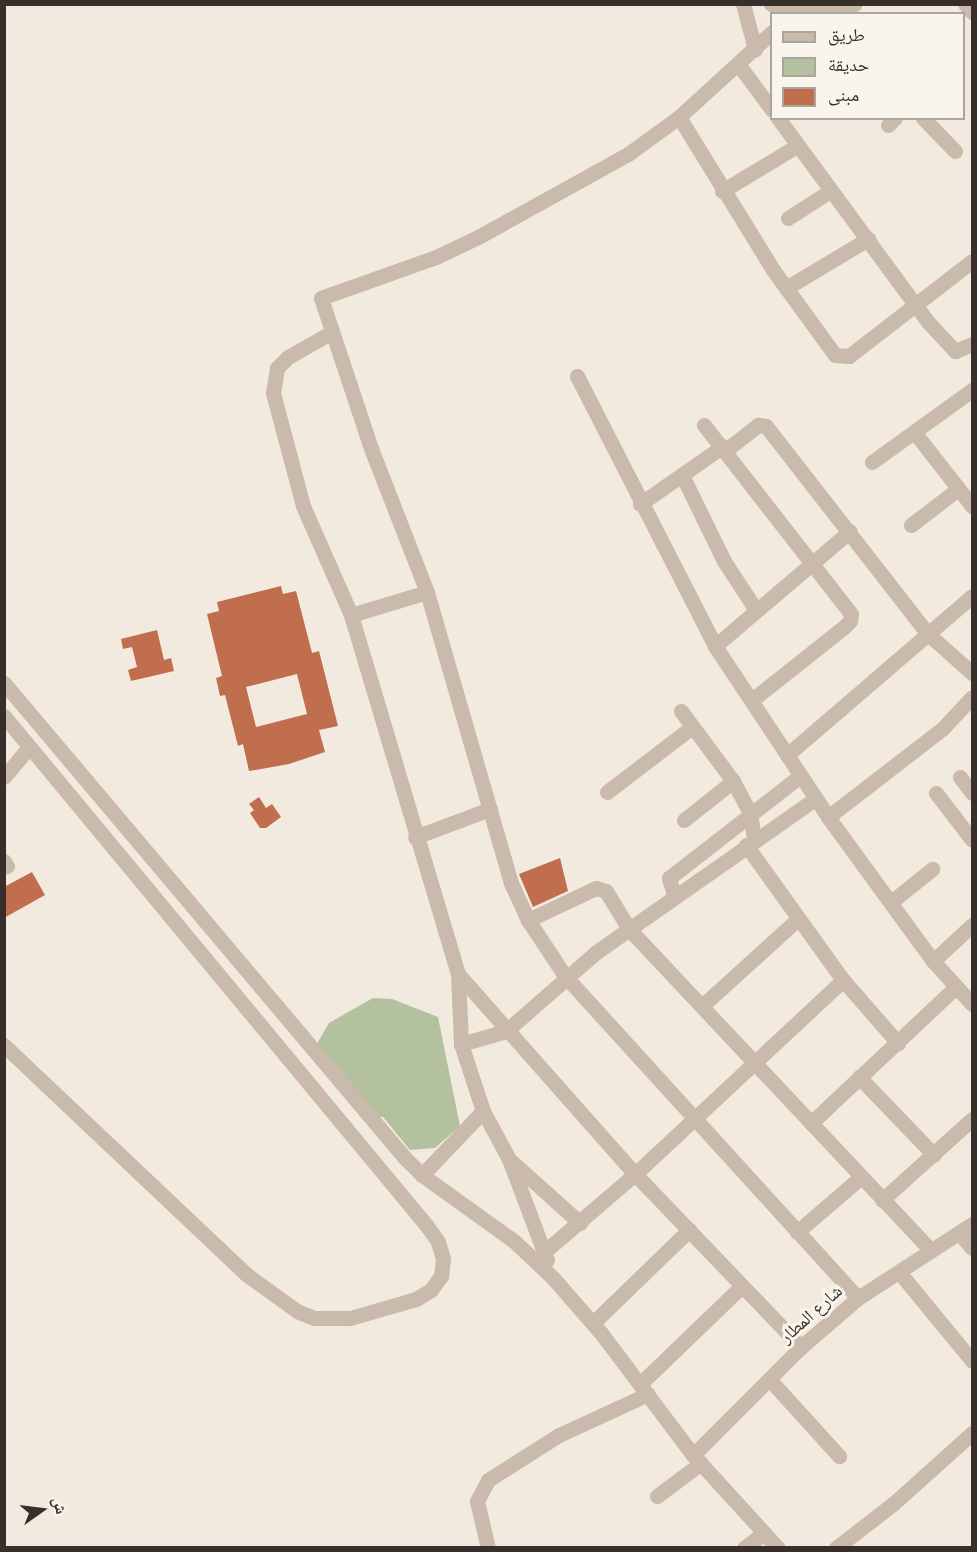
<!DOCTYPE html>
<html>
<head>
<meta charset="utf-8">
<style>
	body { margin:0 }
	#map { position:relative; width:977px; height:1552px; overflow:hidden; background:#f2eadf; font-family:"Public Sans","Noto Naskh Arabic",sans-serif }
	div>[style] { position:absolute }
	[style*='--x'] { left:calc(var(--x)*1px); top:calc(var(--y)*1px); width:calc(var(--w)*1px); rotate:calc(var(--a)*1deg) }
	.green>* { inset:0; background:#b4c19f }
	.building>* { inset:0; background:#c16e4e }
	.minor>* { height:15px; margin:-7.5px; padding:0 7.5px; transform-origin:7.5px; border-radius:7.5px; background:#cabaab }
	span { translate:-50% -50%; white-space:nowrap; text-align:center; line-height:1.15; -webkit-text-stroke:6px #f9f4ec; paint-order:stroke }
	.street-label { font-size:18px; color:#382f2a }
	.frame { position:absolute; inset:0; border:6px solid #382f2a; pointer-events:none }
	.legend { position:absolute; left:770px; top:12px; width:195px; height:108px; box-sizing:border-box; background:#f9f4ec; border:2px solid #aca59e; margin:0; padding:8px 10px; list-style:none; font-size:18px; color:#382f2a }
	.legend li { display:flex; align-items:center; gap:12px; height:30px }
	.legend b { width:30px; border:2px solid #aca59e }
	.north { position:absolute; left:12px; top:1480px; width:60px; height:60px; -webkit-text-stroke:4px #f9f4ec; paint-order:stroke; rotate:76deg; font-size:16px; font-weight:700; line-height:24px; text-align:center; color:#382f2a }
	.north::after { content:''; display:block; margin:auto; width:21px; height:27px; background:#382f2a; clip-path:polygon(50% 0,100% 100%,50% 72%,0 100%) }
</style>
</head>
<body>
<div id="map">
	<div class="green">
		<i style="clip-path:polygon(373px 998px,392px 999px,438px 1017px,460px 1126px,435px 1148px,410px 1150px,383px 1117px,372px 1116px,315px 1047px,329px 1023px)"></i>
	</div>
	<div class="building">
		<i style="clip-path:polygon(evenodd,281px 586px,283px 594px,296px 591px,312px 653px,319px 651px,338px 726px,319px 730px,325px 752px,289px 764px,249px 771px,243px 744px,238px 746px,225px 695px,220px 696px,216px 678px,222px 676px,207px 614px,219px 611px,217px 602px,281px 586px,297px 674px,307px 714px,256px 727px,246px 687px,297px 674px)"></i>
		<i style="clip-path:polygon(157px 630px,164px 660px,171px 658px,174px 671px,131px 681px,128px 670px,137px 667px,132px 647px,123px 649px,121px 639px)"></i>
		<i style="clip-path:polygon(259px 797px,266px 808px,272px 804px,281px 817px,266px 828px,260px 828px,250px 813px,254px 810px,249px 804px)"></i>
		<i style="clip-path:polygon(560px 858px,568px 891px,533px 907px,519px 874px)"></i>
		<i style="clip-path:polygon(32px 872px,45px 895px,4px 918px,4px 887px)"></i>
	</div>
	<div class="minor">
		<i style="--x:743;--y:4;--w:47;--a:75.1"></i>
		<i style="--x:771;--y:4;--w:59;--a:4.8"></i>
		<i style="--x:830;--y:9;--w:25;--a:-11"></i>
		<i style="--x:965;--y:4;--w:11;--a:49"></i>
		<i style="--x:772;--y:32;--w:126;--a:137.6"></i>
		<i style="--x:679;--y:117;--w:63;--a:144"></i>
		<i style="--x:628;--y:154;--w:171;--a:151"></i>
		<i style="--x:478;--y:237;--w:47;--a:154.5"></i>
		<i style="--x:436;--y:257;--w:122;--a:160.4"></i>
		<i style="--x:321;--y:298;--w:161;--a:71.6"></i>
		<i style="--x:372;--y:451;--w:151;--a:68.7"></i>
		<i style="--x:427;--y:592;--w:303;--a:73.9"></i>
		<i style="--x:511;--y:883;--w:41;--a:65.3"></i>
		<i style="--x:528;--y:920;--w:67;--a:56.5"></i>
		<i style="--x:565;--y:976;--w:435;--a:47.7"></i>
		<i style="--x:738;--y:64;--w:57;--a:53.5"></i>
		<i style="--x:679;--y:117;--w:180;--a:58.4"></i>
		<i style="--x:773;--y:270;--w:105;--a:53.9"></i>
		<i style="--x:835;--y:355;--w:14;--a:4"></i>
		<i style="--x:849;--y:356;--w:155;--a:-37.7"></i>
		<i style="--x:778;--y:118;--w:253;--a:53.7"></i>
		<i style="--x:928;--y:322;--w:40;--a:47"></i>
		<i style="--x:955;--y:351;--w:18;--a:-22"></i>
		<i style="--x:923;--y:118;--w:46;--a:45.9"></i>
		<i style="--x:888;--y:125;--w:10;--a:-45"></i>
		<i style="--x:722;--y:191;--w:87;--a:-31"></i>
		<i style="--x:788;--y:218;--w:50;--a:-32.7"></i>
		<i style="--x:786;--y:288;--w:96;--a:-30.9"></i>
		<i style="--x:332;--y:332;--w:51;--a:150.4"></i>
		<i style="--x:288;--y:357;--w:16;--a:135"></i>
		<i style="--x:277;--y:368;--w:25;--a:99"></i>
		<i style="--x:273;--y:393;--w:117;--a:75.1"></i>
		<i style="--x:303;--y:506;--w:119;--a:66.2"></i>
		<i style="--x:351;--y:615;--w:375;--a:73.4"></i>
		<i style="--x:458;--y:974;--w:267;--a:48.5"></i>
		<i style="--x:635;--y:1174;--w:240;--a:46.2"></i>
		<i style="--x:577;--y:376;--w:303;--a:62.9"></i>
		<i style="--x:715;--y:646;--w:205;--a:56.5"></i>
		<i style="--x:828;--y:817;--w:178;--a:53.9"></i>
		<i style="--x:933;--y:961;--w:58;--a:47.8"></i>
		<i style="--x:704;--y:425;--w:239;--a:52.1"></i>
		<i style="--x:851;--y:614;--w:7;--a:98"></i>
		<i style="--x:850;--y:621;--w:8;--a:135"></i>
		<i style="--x:844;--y:627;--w:117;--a:141.6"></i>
		<i style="--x:915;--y:433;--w:93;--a:52"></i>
		<i style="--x:726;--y:450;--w:41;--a:-38"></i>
		<i style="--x:758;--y:425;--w:8;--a:7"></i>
		<i style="--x:766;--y:426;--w:264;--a:52.1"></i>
		<i style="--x:928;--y:634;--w:59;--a:41.6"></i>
		<i style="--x:872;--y:462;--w:123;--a:-35.8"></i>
		<i style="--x:682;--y:475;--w:96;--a:64"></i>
		<i style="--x:724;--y:561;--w:59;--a:56.9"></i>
		<i style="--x:640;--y:504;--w:101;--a:-34.9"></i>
		<i style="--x:911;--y:525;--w:59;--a:-37.5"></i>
		<i style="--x:351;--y:615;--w:79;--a:-16.8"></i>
		<i style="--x:715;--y:646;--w:177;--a:-40.4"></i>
		<i style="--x:4;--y:683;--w:622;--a:49.83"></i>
		<i style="--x:405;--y:1158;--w:24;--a:45"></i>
		<i style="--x:422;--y:1175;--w:113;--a:35.7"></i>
		<i style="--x:514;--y:1241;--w:54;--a:43.5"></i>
		<i style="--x:553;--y:1278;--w:73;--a:48.9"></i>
		<i style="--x:601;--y:1333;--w:153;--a:53"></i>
		<i style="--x:693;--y:1455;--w:126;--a:47.6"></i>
		<i style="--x:681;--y:711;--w:87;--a:53.4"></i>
		<i style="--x:733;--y:781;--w:36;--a:62"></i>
		<i style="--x:750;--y:813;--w:26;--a:81"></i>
		<i style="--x:4;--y:716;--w:663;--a:50.33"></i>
		<i style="--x:427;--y:1226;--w:19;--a:55"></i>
		<i style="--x:438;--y:1242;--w:17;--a:73"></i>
		<i style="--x:443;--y:1258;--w:18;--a:96"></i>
		<i style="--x:441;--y:1276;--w:17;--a:126"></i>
		<i style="--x:431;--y:1290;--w:17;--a:149"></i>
		<i style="--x:416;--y:1299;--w:69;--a:163.9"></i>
		<i style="--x:350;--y:1318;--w:36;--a:180"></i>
		<i style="--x:314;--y:1318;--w:18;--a:-158"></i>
		<i style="--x:297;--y:1311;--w:62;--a:-144.2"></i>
		<i style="--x:247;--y:1275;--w:335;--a:-136.6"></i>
		<i style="--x:787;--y:755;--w:244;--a:-40.7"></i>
		<i style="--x:4;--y:777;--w:39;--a:-50"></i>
		<i style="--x:960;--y:777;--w:20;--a:53"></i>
		<i style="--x:607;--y:792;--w:107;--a:-37.4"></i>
		<i style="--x:936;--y:793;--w:59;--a:52.5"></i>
		<i style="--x:828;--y:817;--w:145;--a:-37.7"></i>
		<i style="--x:943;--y:728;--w:42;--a:-46.9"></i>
		<i style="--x:684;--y:820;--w:63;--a:-38.5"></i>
		<i style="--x:415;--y:837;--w:80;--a:-20.5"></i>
		<i style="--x:746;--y:845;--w:166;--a:54.3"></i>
		<i style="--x:843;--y:980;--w:84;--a:48.9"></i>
		<i style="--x:4;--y:861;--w:6;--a:59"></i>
		<i style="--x:675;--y:897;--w:20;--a:-108"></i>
		<i style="--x:669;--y:878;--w:166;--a:-37.9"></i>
		<i style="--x:891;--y:902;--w:53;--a:-38.8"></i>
		<i style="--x:528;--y:920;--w:75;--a:-25.2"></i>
		<i style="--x:596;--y:888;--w:10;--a:17"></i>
		<i style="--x:606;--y:891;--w:44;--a:58.8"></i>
		<i style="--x:629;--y:929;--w:441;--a:46.8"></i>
		<i style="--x:933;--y:961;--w:53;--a:-42.7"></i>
		<i style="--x:458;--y:974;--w:70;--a:87.5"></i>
		<i style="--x:461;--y:1044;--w:71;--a:71.8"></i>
		<i style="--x:483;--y:1111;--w:55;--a:61.6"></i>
		<i style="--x:509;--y:1159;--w:108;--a:69.4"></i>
		<i style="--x:703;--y:1005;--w:128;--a:-42.2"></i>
		<i style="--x:461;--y:1044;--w:47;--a:-16.1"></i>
		<i style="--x:506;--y:1031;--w:118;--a:-41.2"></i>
		<i style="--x:595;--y:953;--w:269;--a:-35"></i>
		<i style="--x:859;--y:1077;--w:108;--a:46.1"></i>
		<i style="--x:811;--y:1123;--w:199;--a:-43.2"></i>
		<i style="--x:511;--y:1161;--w:93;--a:41.9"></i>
		<i style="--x:422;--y:1175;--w:88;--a:-46.4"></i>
		<i style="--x:882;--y:1200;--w:121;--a:-42"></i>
		<i style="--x:797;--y:1232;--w:84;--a:-40.7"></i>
		<i style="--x:959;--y:1233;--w:20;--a:49"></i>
		<i style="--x:544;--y:1252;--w:120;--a:-40.6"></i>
		<i style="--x:635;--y:1174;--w:284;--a:-43"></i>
		<i style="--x:899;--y:1272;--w:115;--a:50.6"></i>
		<i style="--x:593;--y:1323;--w:134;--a:-44.1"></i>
		<i style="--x:770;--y:1380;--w:103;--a:47.8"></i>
		<i style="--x:640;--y:1384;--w:141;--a:-43.9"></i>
		<i style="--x:693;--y:1455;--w:153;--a:-45"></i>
		<i style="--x:801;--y:1347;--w:75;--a:-40.7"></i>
		<i style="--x:858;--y:1298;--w:136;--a:-33"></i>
		<i style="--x:657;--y:1496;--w:55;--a:-36.9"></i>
		<i style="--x:488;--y:1548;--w:48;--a:-103.2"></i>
		<i style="--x:477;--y:1501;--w:24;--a:-62"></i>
		<i style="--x:488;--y:1480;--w:84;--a:-32.4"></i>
		<i style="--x:559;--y:1435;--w:98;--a:-24.7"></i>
		<i style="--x:744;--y:1548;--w:25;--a:-37"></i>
		<i style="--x:836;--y:1548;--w:73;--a:-37.8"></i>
		<i style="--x:894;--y:1503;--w:105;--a:-41.9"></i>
	</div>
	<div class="street-label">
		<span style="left:811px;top:1314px;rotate:-42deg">شارع المطار</span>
	</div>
	<div class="frame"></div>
	<ul class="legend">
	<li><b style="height:8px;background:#cabaab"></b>طريق</li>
	<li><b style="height:16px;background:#b4c19f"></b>حديقة</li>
	<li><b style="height:16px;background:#c16e4e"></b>مبنى</li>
	</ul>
	<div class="north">ش</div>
</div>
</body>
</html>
